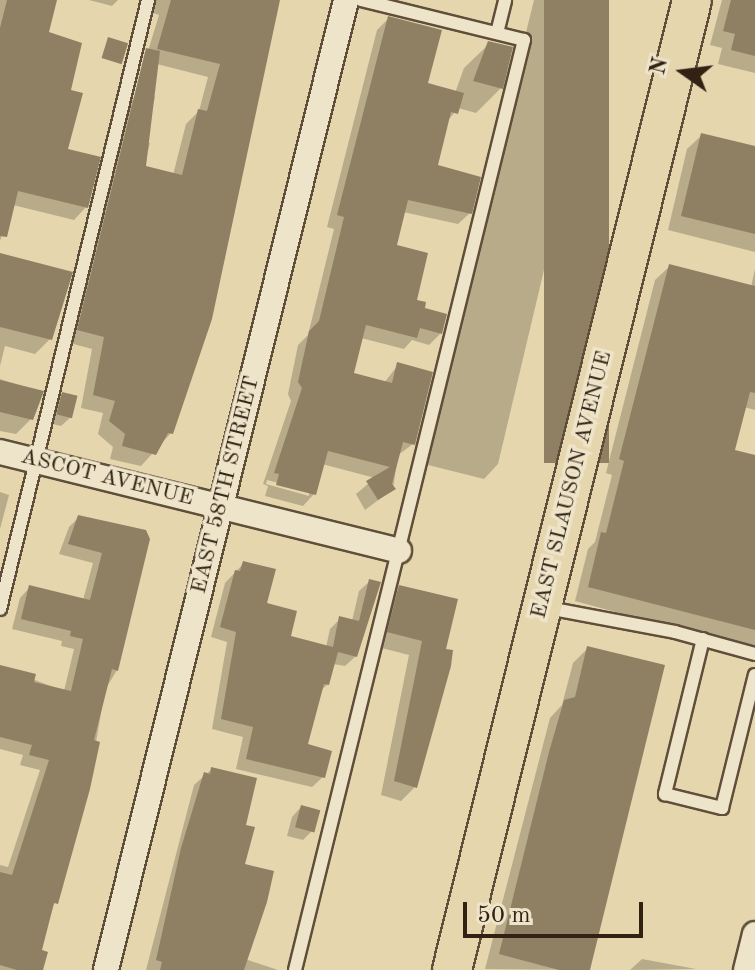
<!DOCTYPE html>
<html>
<head>
<meta charset="utf-8">
<style>
	body { margin:0 }
	#map { position:relative; width:755px; height:970px; overflow:hidden; background:#e5d6ad; font-family:"Old Standard TT",serif }
	div>[style] { position:absolute }
	[style*='--x'] { left:calc(var(--x)*1px); top:calc(var(--y)*1px); width:calc(var(--w)*1px); rotate:calc(var(--a)*1deg) }
	.shadow>* { inset:0; background:#0003 }
	.building>* { inset:0; background:#8f8064; transform-origin:0 0 }
	.roads { filter:drop-shadow(2px 0 #5f4f3a) drop-shadow(-2px 0 #5f4f3a) drop-shadow(0 2px #5f4f3a) drop-shadow(0 -2px #5f4f3a) }
	.service>* { height:12px; margin:-6px; padding:0 6px; transform-origin:6px; border-radius:6px; background:#eee4ca }
	.minor>* { height:24px; margin:-12px; padding:0 12px; transform-origin:12px; border-radius:12px; background:#eee4ca }
	.primary>* { height:38px; margin:-19px; padding:0 19px; transform-origin:19px; border-radius:19px; background:#e5d6ad }
	span { translate:-50% -50%; white-space:nowrap; text-align:center; line-height:1.15; -webkit-text-stroke:7px #eee4ca; paint-order:stroke }
	.street-label { font-size:22px; color:#322214 }
	.north { position:absolute; left:643px; top:32px; width:80px; height:80px; -webkit-text-stroke:6px #eee4ca; paint-order:stroke; rotate:284deg; font-size:22px; font-weight:700; line-height:32px; text-align:center; color:#322214 }
	.north::after { content:''; display:block; margin:auto; width:28px; height:36px; background:#322214; clip-path:polygon(50% 0,100% 100%,50% 72%,0 100%) }
	.scale { position:absolute; left:463px; top:902px; width:180px; height:36px; box-sizing:border-box; border:4px solid #322214; border-top:0; padding-left:10px; font-size:24px; line-height:28px; white-space:nowrap; color:#322214; -webkit-text-stroke:6px #eee4ca; paint-order:stroke }
</style>
</head>
<body>
<div id="map">
	<div class="shadow">
		<i style="clip-path:polygon(0 0,55px 0,47px 33px,68px 91px,66px 151px,86px 207px,74px 220px,13px 205px,0 241px)"></i>
		<i style="clip-path:polygon(89px 0,118px 0,112px 6px)"></i>
		<i style="clip-path:polygon(153px 0,279px 0,171px 433px,141px 466px,110px 459px,113px 447px,98px 434px,103px 413px,81px 408px,92px 349px,66px 342px,126px 106px,139px 93px,155px 97px,143px 142px,150px 143px,144px 167px,173px 175px,186px 124px,199px 111px,208px 77px,145px 61px,159px 15px,150px 12px)"></i>
		<i style="clip-path:polygon(534px 0,608px 0,498px 464px,484px 479px,420px 463px)"></i>
		<i style="clip-path:polygon(722px 0,755px 0,755px 73px,718px 64px,722px 48px,710px 45px)"></i>
		<i style="clip-path:polygon(evenodd,388px 19px,426px 85px,455px 93px,464px 68px,489px 44px,501px 88px,476px 113px,458px 108px,446px 123px,435px 166px,470px 213px,458px 224px,403px 212px,394px 246px,414px 301px,441px 333px,429px 345px,412px 340px,404px 349px,361px 338px,352px 375px,384px 383px,398px 365px,413px 444px,398px 455px,393px 489px,365px 510px,356px 494px,375px 478px,322px 464px,314px 494px,303px 506px,265px 496px,268px 486px,263px 484px,291px 401px,288px 394px,298px 345px,308px 335px,334px 229px,327px 227px,377px 30px,388px 19px,267px 480px,309px 491px,309px 496px,266px 484px,267px 480px)"></i>
		<i style="clip-path:polygon(702px 135px,755px 148px,755px 252px,668px 230px,687px 149px)"></i>
		<i style="clip-path:polygon(0 255px,50px 339px,35px 354px,5px 346px,0 366px)"></i>
		<i style="clip-path:polygon(670px 266px,751px 287px,755px 269px,755px 410px,744px 407px,733px 452px,755px 457px,755px 650px,575px 601px,588px 549px,595px 542px,612px 475px,606px 473px,655px 280px)"></i>
		<i style="clip-path:polygon(0 379px,41px 392px,31px 419px,16px 434px,0 431px)"></i>
		<i style="clip-path:polygon(63px 394px,71px 417px,61px 426px,48px 423px,53px 403px)"></i>
		<i style="clip-path:polygon(0 492px,9px 495px,0 529px)"></i>
		<i style="clip-path:polygon(79px 517px,145px 532px,117px 670px,105px 690px,88px 789px,40px 951px,42px 970px,0 970px,0 865px,8px 867px,40px 770px,20px 765px,23px 755px,0 749px,0 667px,64px 691px,74px 649px,61px 646px,62px 641px,12px 629px,20px 598px,30px 587px,83px 600px,93px 563px,59px 554px,69px 527px)"></i>
		<i style="clip-path:polygon(244px 563px,288px 638px,326px 647px,330px 629px,340px 619px,352px 621px,359px 591px,370px 581px,356px 656px,345px 666px,333px 664px,328px 684px,319px 692px,306px 746px,323px 777px,312px 787px,236px 769px,243px 737px,212px 729px,227px 642px,211px 637px,225px 583px)"></i>
		<i style="clip-path:polygon(400px 587px,456px 601px,416px 786px,401px 801px,381px 795px,409px 655px,374px 646px,386px 601px)"></i>
		<i style="clip-path:polygon(588px 648px,588px 970px,485px 969px,550px 718px,562px 705px,573px 663px)"></i>
		<i style="clip-path:polygon(212px 769px,243px 865px,245px 959px,278px 970px,146px 970px,194px 785px)"></i>
		<i style="clip-path:polygon(301px 807px,312px 831px,303px 840px,287px 836px,292px 817px)"></i>
		<i style="clip-path:polygon(642px 959px,696px 969px,630px 970px)"></i>
	</div>
	<div class="building">
		<i style="clip-path:polygon(7px 0,57px 0,49px 32px,82px 43px,71px 90px,83px 93px,68px 149px,101px 157px,88px 208px,18px 191px,7px 237px,0 236px,0 28px)"></i>
		<i style="clip-path:polygon(171px 0,280px 0,212px 319px,173px 434px,168px 433px,156px 455px,122px 446px,125px 434px,109px 421px,115px 401px,93px 395px,104px 337px,77px 330px,146px 48px,160px 51px,146px 166px,182px 175px,198px 109px,207px 111px,220px 64px,157px 49px)"></i>
		<i style="left:544px;top:0;width:65px;height:463px"></i>
		<i style="clip-path:polygon(731px 0,755px 0,755px 56px,731px 50px,735px 34px,723px 31px)"></i>
		<i style="clip-path:polygon(388px 16px,442px 30px,428px 83px,464px 93px,458px 114px,451px 112px,438px 165px,481px 177px,472px 214px,408px 200px,397px 245px,428px 253px,417px 300px,426px 302px,425px 308px,447px 314px,442px 334px,420px 328px,417px 338px,366px 325px,354px 373px,392px 383px,397px 362px,433px 372px,415px 445px,403px 442px,392px 484px,396px 489px,378px 500px,366px 481px,390px 467px,328px 451px,316px 495px,276px 485px,279px 474px,274px 473px,302px 388px,298px 382px,309px 331px,319px 321px,344px 217px,337px 215px)"></i>
		<i style="left:108px;top:37px;width:21px;height:22px;rotate:17deg"></i>
		<i style="clip-path:polygon(488px 41px,513px 47px,503px 89px,473px 81px)"></i>
		<i style="clip-path:polygon(701px 133px,755px 146px,755px 234px,681px 216px)"></i>
		<i style="clip-path:polygon(0 253px,73px 272px,52px 340px,0 327px)"></i>
		<i style="clip-path:polygon(669px 264px,755px 286px,755px 393px,750px 392px,735px 450px,755px 455px,755px 630px,588px 587px,601px 532px,606px 533px,624px 461px,619px 459px)"></i>
		<i style="clip-path:polygon(0 380px,44px 391px,33px 420px,0 412px)"></i>
		<i style="left:62px;top:392px;width:16px;height:23px;rotate:14deg"></i>
		<i style="clip-path:polygon(78px 515px,146px 530px,150px 539px,118px 671px,112px 669px,94px 740px,100px 742px,90px 789px,58px 904px,54px 903px,42px 950px,48px 952px,43px 970px,17px 970px,0 965px,0 872px,12px 875px,49px 760px,29px 755px,32px 745px,0 737px,0 665px,36px 674px,34px 682px,71px 691px,83px 639px,70px 636px,71px 631px,21px 619px,29px 585px,90px 600px,102px 553px,68px 544px)"></i>
		<i style="clip-path:polygon(243px 561px,276px 569px,267px 603px,297px 611px,291px 636px,333px 647px,339px 616px,359px 621px,369px 579px,381px 582px,357px 657px,338px 652px,329px 685px,324px 684px,308px 744px,332px 751px,325px 778px,246px 759px,253px 727px,221px 719px,236px 632px,220px 627px,235px 570px,240px 571px)"></i>
		<i style="clip-path:polygon(399px 585px,458px 599px,446px 649px,453px 650px,451px 666px,417px 788px,394px 781px,422px 641px,387px 632px)"></i>
		<i style="clip-path:polygon(587px 646px,665px 665px,590px 970px,559px 970px,499px 954px,549px 752px,564px 700px,575px 697px)"></i>
		<i style="clip-path:polygon(211px 767px,257px 778px,246px 825px,255px 827px,245px 864px,274px 871px,267px 902px,244px 970px,160px 970px,162px 962px,156px 960px,181px 848px,204px 772px,210px 774px)"></i>
		<i style="left:301px;top:805px;width:20px;height:23px;rotate:15deg"></i>
	</div>
	<div class="roads">
		<div class="service">
			<i style="--x:497;--y:33;--w:34;--a:-76"></i>
			<i style="--x:548;--y:608;--w:129;--a:10.7"></i>
			<i style="--x:675;--y:632;--w:83;--a:15.4"></i>
			<i style="--x:0;--y:609;--w:627;--a:-76.34"></i>
			<i style="--x:703;--y:639;--w:160;--a:103.8"></i>
			<i style="--x:665;--y:794;--w:59;--a:13.8"></i>
			<i style="--x:722;--y:808;--w:137;--a:-76.1"></i>
			<i style="--x:295;--y:970;--w:958;--a:-76.17"></i>
			<i style="--x:524;--y:40;--w:168;--a:-166.2"></i>
		</div>
		<div class="minor">
			<i style="--x:0;--y:452;--w:411;--a:13.9"></i>
			<i style="--x:106;--y:970;--w:999;--a:-76.1"></i>
			<i style="--x:746;--y:970;--w:37;--a:-76"></i>
		</div>
		<div class="primary">
			<i style="--x:452;--y:970;--w:999;--a:-76.1"></i>
		</div>
	</div>
	<div class="street-label">
		<span style="left:107px;top:478px;rotate:14deg">ASCOT AVENUE</span>
		<span style="left:226px;top:485px;rotate:-76deg">EAST 58TH STREET</span>
		<span style="left:572px;top:485px;rotate:-76deg">EAST SLAUSON AVENUE</span>
	</div>
	<div class="north">N</div>
	<div class="scale">50 m</div>
</div>
</body>
</html>
